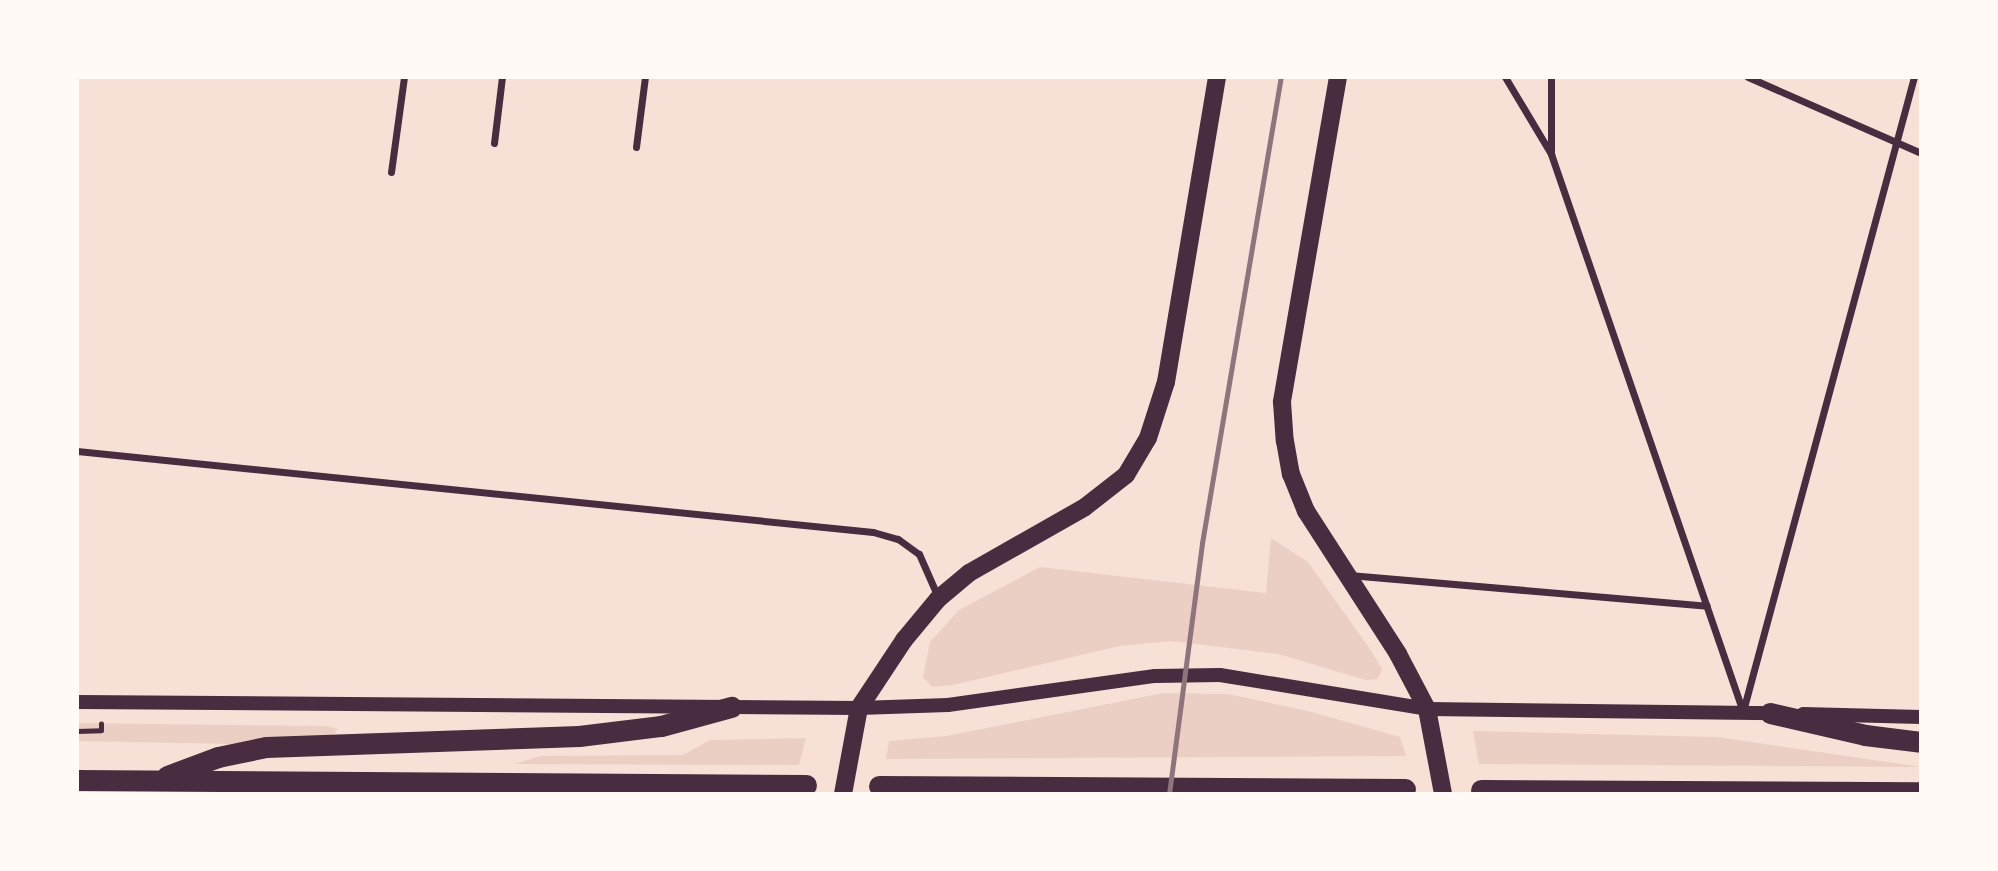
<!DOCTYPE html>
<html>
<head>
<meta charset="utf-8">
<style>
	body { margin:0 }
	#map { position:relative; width:1998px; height:871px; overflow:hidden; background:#f7e1d7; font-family:Signika,sans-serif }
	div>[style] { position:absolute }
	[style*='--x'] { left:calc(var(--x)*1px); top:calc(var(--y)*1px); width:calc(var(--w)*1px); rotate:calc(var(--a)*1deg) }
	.green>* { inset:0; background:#ebcfc5 }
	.path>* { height:4.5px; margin:-2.25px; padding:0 2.25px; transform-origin:2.25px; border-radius:2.25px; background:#4a2c40 }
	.minor>* { height:7px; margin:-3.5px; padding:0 3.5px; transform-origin:3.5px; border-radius:3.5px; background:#4a2c40 }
	.secondary>* { height:14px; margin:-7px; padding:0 7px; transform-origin:7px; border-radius:7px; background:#4a2c40 }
	.primary>* { height:18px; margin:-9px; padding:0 9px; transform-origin:9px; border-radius:9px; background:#4a2c40 }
	.motorway>* { height:21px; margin:-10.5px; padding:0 10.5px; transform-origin:10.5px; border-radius:10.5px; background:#4a2c40 }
	.rail>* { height:5px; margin:-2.5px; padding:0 2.5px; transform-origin:2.5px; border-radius:2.5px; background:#8f747c }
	span { translate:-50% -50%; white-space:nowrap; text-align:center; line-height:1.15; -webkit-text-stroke:5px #fffaf5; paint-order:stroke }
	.frame { position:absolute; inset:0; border:79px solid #fffaf5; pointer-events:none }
</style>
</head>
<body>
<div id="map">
	<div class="green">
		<i style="clip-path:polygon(1271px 538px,1308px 562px,1370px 649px,1382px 669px,1378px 679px,1366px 680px,1278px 654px,1171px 641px,1120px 646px,953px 685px,932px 687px,923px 677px,930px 642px,959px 610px,1040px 567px,1266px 593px)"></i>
		<i style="clip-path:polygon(1163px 693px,1228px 694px,1308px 711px,1400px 737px,1406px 756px,886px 759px,889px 741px,946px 736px)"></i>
		<i style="clip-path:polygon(77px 723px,326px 726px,338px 729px,330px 740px,229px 744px,77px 741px)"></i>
		<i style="clip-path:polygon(1473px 731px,1717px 737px,1921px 767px,1479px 764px)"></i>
		<i style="clip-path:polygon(806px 738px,799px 765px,514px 764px,541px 756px,683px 755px,710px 740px)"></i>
	</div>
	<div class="path">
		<i style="--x:77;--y:731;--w:24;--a:-2"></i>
		<i style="--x:101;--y:730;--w:6;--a:-90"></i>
	</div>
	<div class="minor">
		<i style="--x:1505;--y:77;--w:90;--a:59.1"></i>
		<i style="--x:1551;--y:154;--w:590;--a:71.01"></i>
		<i style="--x:1748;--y:77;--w:189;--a:23.7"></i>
		<i style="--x:494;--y:143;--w:66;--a:-83.1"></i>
		<i style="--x:636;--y:147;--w:71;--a:-82.7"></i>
		<i style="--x:1551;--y:153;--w:76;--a:-90"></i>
		<i style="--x:391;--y:172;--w:96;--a:-82.2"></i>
		<i style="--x:77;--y:451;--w:800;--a:5.81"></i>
		<i style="--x:873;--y:532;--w:26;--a:16"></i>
		<i style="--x:898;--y:539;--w:26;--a:36"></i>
		<i style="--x:919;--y:554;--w:47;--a:66.2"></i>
		<i style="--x:1349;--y:575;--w:359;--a:4.9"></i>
		<i style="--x:1743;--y:711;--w:657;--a:-74.91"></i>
	</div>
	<div class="secondary">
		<i style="--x:77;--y:702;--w:782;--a:0.44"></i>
		<i style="--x:859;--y:708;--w:89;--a:-1.9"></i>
		<i style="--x:948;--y:705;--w:209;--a:-8"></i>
		<i style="--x:1155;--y:676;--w:65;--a:-0.9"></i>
		<i style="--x:1220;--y:675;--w:210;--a:9.3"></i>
		<i style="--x:1427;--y:709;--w:349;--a:0.7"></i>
		<i style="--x:1803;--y:714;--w:118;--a:1.5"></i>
	</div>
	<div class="primary">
		<i style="--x:1338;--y:77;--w:330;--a:99.8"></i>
		<i style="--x:1282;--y:402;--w:39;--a:86"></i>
		<i style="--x:1285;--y:441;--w:34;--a:80"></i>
		<i style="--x:1291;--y:474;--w:40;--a:68"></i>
		<i style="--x:1306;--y:511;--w:170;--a:57.2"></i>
		<i style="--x:1398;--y:654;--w:62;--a:62.2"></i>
		<i style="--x:1427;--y:709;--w:86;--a:79.3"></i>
		<i style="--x:843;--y:794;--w:87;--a:-79.5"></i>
		<i style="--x:859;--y:708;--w:82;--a:-56.5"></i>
		<i style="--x:904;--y:640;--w:53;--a:-50.3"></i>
		<i style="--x:938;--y:599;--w:40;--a:-40"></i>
		<i style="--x:969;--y:573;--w:133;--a:-29.6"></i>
		<i style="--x:1085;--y:507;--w:52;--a:-38"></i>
		<i style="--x:1126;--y:475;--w:43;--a:-59.3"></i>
		<i style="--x:1148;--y:438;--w:59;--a:-72.2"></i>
		<i style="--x:1166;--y:382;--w:309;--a:-80.5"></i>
	</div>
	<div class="motorway">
		<i style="--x:1770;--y:713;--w:98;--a:13"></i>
		<i style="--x:1865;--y:735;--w:56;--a:7.1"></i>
		<i style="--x:167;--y:776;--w:54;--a:-20.4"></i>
		<i style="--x:218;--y:757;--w:49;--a:-11.8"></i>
		<i style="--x:266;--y:747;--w:313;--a:-2"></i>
		<i style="--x:579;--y:736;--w:83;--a:-7"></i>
		<i style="--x:661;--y:726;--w:73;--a:-15.2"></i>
		<i style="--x:77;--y:780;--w:729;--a:0.39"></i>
		<i style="--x:879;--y:786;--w:526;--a:0.33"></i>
		<i style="--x:1481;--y:790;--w:440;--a:0.3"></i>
	</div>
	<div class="rail">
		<i style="--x:1169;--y:794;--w:253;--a:-82.5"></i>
		<i style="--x:1202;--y:543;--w:473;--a:-80.4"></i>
	</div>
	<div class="frame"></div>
</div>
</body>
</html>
